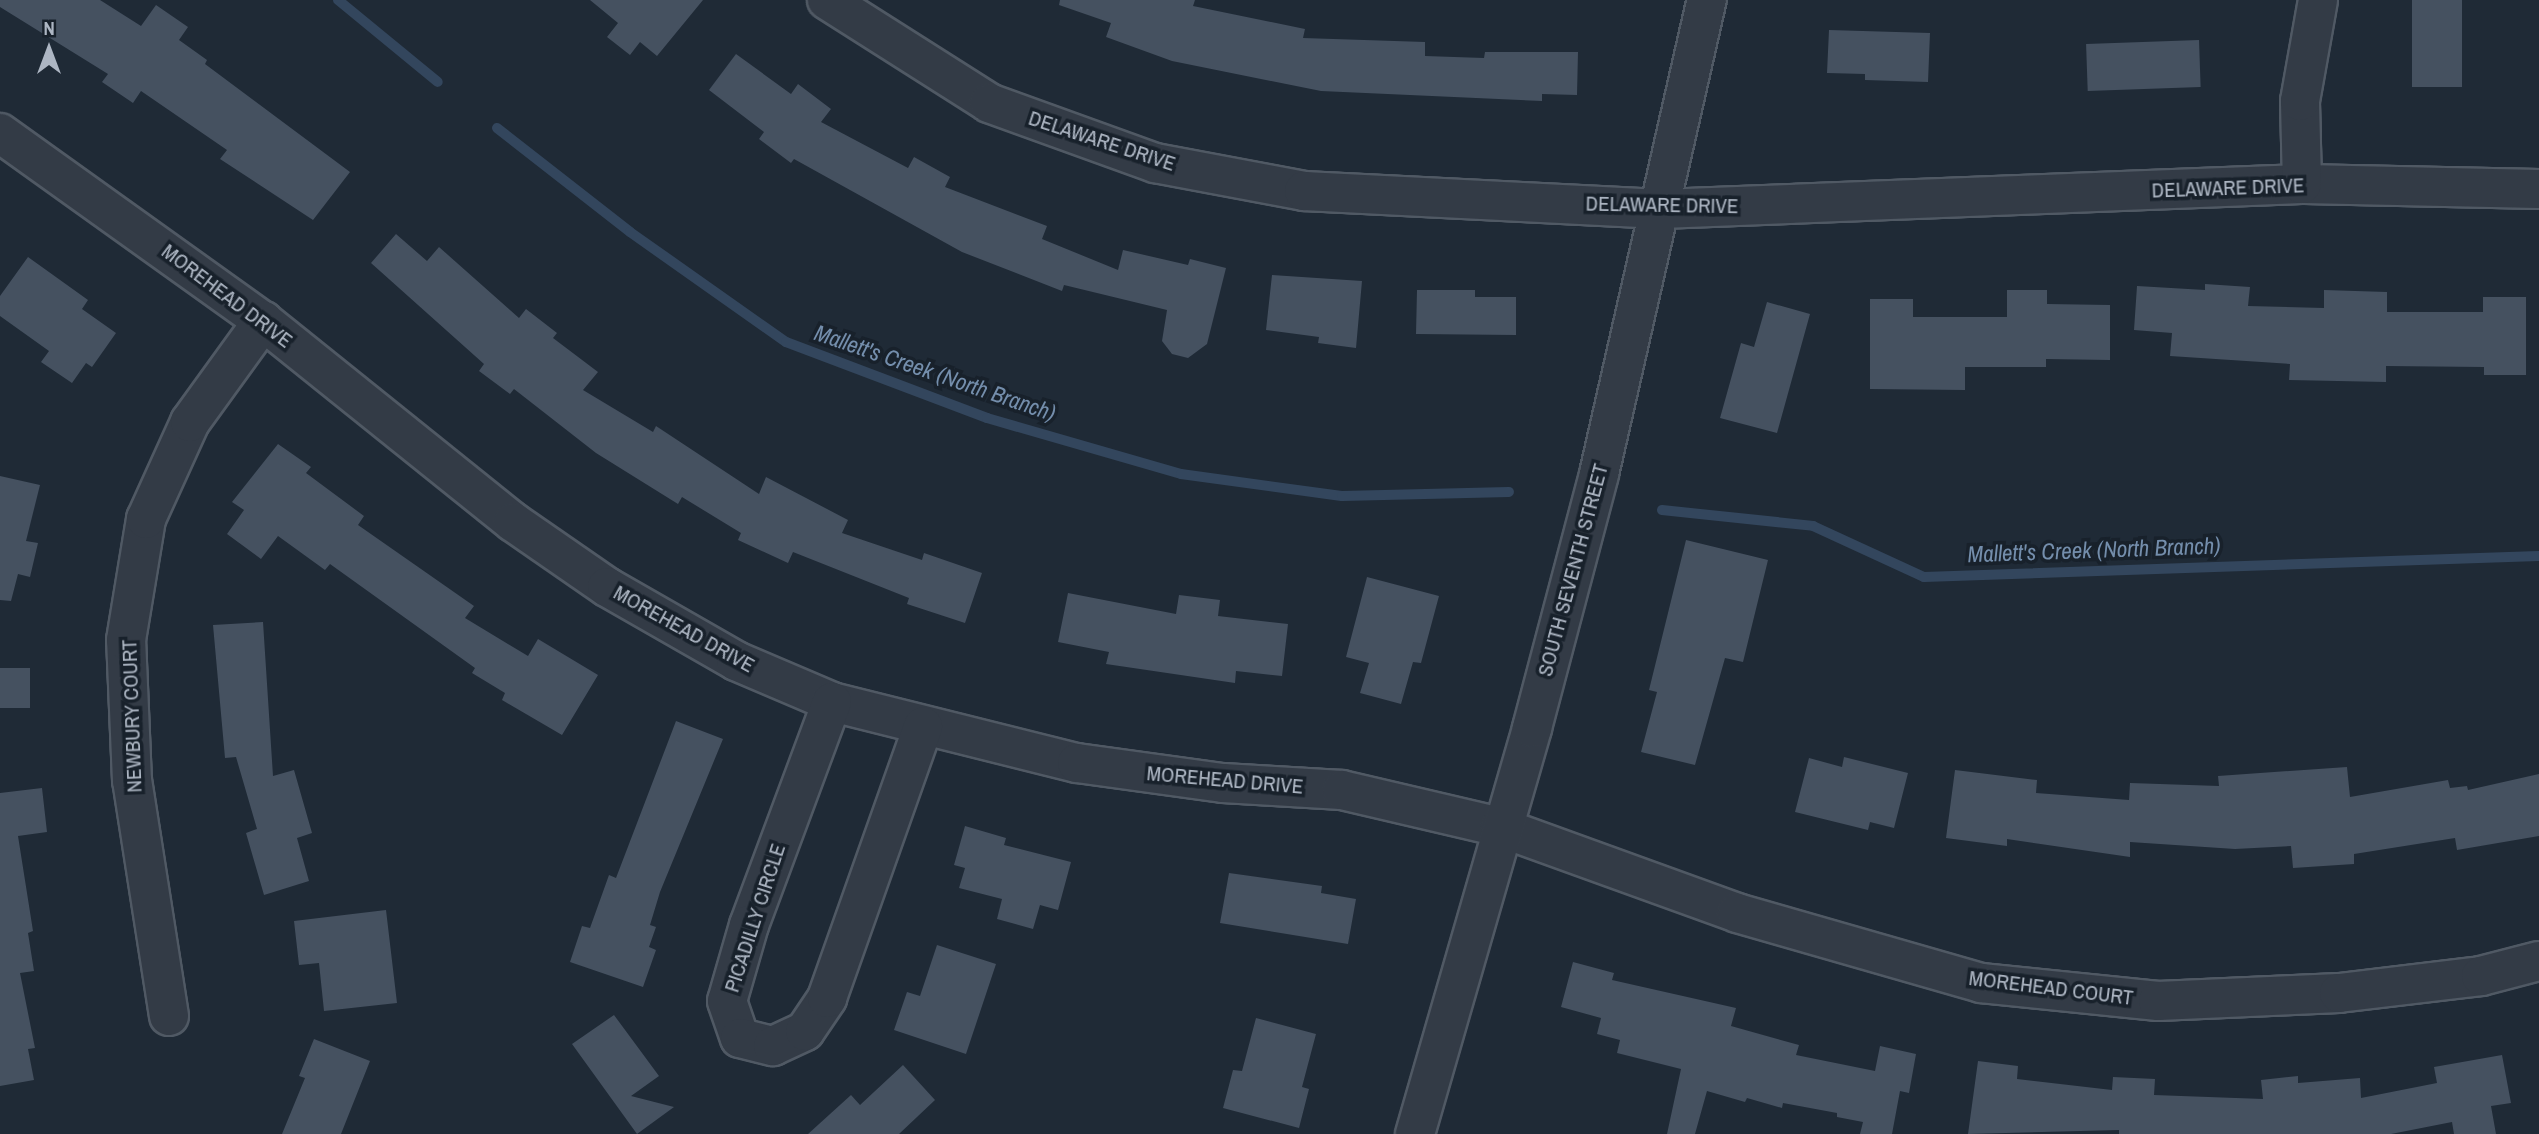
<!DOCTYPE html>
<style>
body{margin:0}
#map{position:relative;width:2539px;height:1134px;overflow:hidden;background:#1f2a36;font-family:"Archivo Narrow",sans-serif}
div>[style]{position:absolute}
.stream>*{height:10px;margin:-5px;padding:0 5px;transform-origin:5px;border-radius:5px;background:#33465d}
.building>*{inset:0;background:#455160;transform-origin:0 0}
.roads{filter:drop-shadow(2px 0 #505964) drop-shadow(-2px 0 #505964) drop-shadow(0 2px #505964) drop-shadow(0 -2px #505964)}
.minor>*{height:38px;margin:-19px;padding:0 19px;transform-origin:19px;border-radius:19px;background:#333b46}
span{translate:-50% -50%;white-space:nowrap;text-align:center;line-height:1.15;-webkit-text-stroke:7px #18212b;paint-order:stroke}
.street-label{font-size:21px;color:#adb6c3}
.water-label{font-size:23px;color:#748eac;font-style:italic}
.north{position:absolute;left:14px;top:14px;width:70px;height:70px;-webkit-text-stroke:5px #18212b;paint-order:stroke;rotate:0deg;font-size:19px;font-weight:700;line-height:28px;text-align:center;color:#adb6c3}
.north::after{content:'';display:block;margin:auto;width:24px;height:32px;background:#adb6c3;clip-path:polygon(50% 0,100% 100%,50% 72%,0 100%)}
</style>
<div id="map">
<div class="stream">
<i style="left:338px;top:0;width:129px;rotate:39.4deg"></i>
<i style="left:497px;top:128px;width:169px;rotate:38deg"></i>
<i style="left:630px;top:232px;width:191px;rotate:35.2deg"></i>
<i style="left:786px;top:342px;width:215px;rotate:20.7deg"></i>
<i style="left:987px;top:418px;width:202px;rotate:16.1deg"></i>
<i style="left:1181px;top:474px;width:162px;rotate:7.8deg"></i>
<i style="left:1342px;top:496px;width:167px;rotate:-1.4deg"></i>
<i style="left:1662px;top:510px;width:152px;rotate:6deg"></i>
<i style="left:1813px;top:526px;width:122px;rotate:24.7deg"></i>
<i style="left:1924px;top:577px;width:615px;rotate:-1.96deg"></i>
</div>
<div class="building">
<i style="clip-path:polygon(0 0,100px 0,141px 26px,156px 5px,188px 27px,179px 40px,207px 60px,205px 64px,350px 172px,313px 220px,220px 159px,227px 150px,141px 91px,133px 103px,102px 82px,108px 74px,0 7px)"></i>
<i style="clip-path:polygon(590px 0,703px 0,657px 56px,640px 42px,630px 55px,607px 37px,618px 23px)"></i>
<i style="clip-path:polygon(1060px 0,1195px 0,1193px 6px,1305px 29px,1303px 38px,1425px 42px,1425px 56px,1484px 58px,1485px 52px,1578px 52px,1577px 95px,1542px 94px,1542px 101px,1321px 91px,1172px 61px,1106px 37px,1111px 23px,1059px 5px)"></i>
<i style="left:2412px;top:0;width:50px;height:87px"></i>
<i style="clip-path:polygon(1829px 30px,1930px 33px,1928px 82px,1865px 80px,1865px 74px,1827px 73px)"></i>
<i style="left:2199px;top:40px;width:47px;height:113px;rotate:88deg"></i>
<i style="clip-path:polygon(736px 54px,791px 94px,798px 84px,831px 109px,821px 122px,908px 168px,914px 157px,950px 177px,945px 187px,1047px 226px,1042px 239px,1118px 270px,1123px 250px,1188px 265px,1190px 259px,1226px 268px,1207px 344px,1188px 358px,1172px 354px,1162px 341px,1167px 310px,1064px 285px,1062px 291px,962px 252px,794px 159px,791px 163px,759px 139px,764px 132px,709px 90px)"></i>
<i style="clip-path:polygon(396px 234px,427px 261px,439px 247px,519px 318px,526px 309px,557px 333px,553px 338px,598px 372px,583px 390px,653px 432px,656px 426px,759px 494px,766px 477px,848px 520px,842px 533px,922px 560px,924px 553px,982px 573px,965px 623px,907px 604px,909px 598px,793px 552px,788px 563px,738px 540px,741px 533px,682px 497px,678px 504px,596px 453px,514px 389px,510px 394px,479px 371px,484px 364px,371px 263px)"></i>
<i style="clip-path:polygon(28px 257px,88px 300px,82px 309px,116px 333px,92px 367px,86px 363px,72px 383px,41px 362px,49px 351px,0 316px,0 296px)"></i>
<i style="clip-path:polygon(1272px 275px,1362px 281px,1356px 348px,1318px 343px,1319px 337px,1266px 330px)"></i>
<i style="clip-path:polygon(2205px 284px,2250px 287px,2248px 306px,2324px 308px,2324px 290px,2387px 292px,2387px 312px,2483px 312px,2483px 297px,2526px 297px,2526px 375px,2484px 375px,2484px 367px,2386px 366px,2386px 382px,2289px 380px,2290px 364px,2170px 356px,2172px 333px,2134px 330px,2137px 286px,2205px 290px)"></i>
<i style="clip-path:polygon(1417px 290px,1475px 290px,1475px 297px,1516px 297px,1516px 335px,1416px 334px)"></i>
<i style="clip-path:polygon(2007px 290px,2047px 290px,2047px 304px,2110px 305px,2110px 360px,2046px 359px,2046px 367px,1965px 367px,1965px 390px,1870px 389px,1870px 299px,1913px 299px,1913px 317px,2007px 317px)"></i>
<i style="clip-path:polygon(1767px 302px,1810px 314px,1777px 433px,1720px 418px,1741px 343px,1754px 347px)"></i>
<i style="clip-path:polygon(278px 444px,311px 467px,306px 473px,364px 516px,358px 525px,474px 606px,465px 618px,528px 656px,538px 639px,598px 675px,562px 735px,502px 700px,505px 693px,472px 673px,475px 668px,330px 564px,325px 570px,278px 536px,261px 559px,227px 534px,244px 510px,232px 502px)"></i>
<i style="clip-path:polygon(0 476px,40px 485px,26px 541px,38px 543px,30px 577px,18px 574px,11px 601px,0 600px)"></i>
<i style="clip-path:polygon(1686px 540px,1768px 560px,1743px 662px,1725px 658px,1695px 765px,1641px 752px,1657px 692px,1649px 690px)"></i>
<i style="clip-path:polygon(1367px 577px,1439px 596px,1421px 663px,1413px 662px,1401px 704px,1360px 693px,1369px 663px,1346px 657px)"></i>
<i style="clip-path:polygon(1068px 593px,1176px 614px,1179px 595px,1220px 600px,1218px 616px,1288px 624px,1282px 676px,1236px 671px,1235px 683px,1106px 664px,1109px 652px,1058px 642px)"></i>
<i style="clip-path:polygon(263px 622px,273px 776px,294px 770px,312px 833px,297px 838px,309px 881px,264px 895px,246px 833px,257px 829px,236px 757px,225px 758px,213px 625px)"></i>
<i style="left:0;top:668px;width:30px;height:40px"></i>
<i style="clip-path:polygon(676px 721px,723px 739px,660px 892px,650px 925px,656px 927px,649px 947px,656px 950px,643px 987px,570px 962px,582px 926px,590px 928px,609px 875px,616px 878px)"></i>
<i style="clip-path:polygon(1844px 757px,1908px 773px,1894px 828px,1870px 822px,1868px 830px,1795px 812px,1809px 758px,1842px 767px)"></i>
<i style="clip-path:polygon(2347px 767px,2350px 797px,2448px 780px,2450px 788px,2467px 786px,2468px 790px,2539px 774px,2539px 836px,2457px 850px,2455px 838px,2354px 854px,2354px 864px,2293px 868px,2291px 846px,2235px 849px,2130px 842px,2130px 857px,2007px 839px,2007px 846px,1946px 838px,1955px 770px,2037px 780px,2036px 793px,2129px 800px,2130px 783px,2219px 786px,2218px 776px)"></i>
<i style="clip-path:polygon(42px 788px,47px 832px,18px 836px,33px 931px,28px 933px,34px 971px,20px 973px,35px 1048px,28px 1049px,34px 1080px,0 1086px,0 793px)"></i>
<i style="clip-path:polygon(965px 826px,1006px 838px,1004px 845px,1071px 862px,1058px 910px,1040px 905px,1033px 929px,997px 919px,1002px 899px,959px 888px,965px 868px,954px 865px)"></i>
<i style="clip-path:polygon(1229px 873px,1322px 886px,1321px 893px,1356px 899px,1348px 944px,1220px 923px)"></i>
<i style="clip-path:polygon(386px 910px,397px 1003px,324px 1011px,319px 963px,299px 965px,294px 921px)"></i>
<i style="clip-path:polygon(937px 945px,996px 964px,966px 1054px,894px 1030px,907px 992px,920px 996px)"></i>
<i style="clip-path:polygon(1573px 962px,1614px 973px,1612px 980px,1736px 1008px,1731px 1026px,1799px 1045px,1796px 1055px,1875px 1071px,1880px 1046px,1916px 1054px,1909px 1093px,1900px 1091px,1892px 1134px,1860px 1134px,1863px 1122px,1837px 1117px,1837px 1113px,1783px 1103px,1782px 1108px,1747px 1098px,1745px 1102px,1707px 1091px,1695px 1134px,1667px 1134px,1681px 1069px,1617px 1053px,1620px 1040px,1597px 1034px,1601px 1018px,1561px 1007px)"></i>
<i style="clip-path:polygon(614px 1015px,659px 1076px,631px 1096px,674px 1107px,637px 1134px,572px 1044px)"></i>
<i style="clip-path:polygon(1256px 1018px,1316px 1034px,1302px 1087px,1309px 1089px,1299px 1128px,1223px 1108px,1233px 1070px,1242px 1071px)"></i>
<i style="clip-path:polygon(314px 1039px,370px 1061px,341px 1134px,282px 1134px,305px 1078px,299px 1076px)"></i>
<i style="clip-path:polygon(2502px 1055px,2511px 1103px,2491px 1106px,2496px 1134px,2454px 1134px,2452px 1122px,2391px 1134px,2119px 1134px,2119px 1130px,1968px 1134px,1978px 1061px,2018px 1066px,2017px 1079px,2112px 1090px,2113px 1077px,2155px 1079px,2154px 1095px,2263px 1099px,2261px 1080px,2298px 1076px,2298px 1083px,2360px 1078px,2361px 1098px,2437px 1083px,2434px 1067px)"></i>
<i style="clip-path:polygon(903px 1065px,935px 1100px,899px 1134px,808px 1134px,851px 1095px,860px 1105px)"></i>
</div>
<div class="roads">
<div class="minor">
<i style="left:827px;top:0;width:192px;rotate:32.4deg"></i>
<i style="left:989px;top:103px;width:177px;rotate:19.9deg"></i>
<i style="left:1155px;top:163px;width:152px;rotate:10.6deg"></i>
<i style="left:1304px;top:191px;width:357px;rotate:2.9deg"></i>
<i style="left:1661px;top:209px;width:641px;rotate:-2.23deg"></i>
<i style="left:2302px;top:184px;width:237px;rotate:1.2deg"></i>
<i style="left:0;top:133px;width:323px;rotate:35.6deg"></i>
<i style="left:263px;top:321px;width:321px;rotate:38.8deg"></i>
<i style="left:513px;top:522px;width:114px;rotate:34.7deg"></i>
<i style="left:607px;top:587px;width:149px;rotate:29.8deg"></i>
<i style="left:736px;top:661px;width:104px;rotate:23.1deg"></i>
<i style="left:832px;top:702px;width:252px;rotate:14deg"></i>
<i style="left:1077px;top:763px;width:147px;rotate:7.8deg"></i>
<i style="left:1223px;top:783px;width:119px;rotate:3.4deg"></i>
<i style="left:1342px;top:790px;width:162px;rotate:13.2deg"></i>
<i style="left:1500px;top:827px;width:252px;rotate:19.9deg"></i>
<i style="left:1737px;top:913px;width:254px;rotate:16deg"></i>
<i style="left:1981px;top:983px;width:178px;rotate:5.8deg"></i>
<i style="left:2158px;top:1001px;width:181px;rotate:-2.5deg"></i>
<i style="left:2339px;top:993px;width:143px;rotate:-6.8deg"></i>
<i style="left:2481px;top:976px;width:60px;rotate:-14.5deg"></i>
<i style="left:2302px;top:184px;width:83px;rotate:-91.4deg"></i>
<i style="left:2300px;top:101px;width:103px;rotate:-79.9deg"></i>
<i style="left:832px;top:702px;width:238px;rotate:110.4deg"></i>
<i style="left:749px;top:925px;width:79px;rotate:106.1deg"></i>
<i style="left:727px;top:1001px;width:39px;rotate:71deg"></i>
<i style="left:740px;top:1038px;width:34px;rotate:14deg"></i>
<i style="left:773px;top:1046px;width:35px;rotate:-25deg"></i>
<i style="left:805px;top:1031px;width:40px;rotate:-56deg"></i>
<i style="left:827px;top:998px;width:288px;rotate:-70.5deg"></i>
<i style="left:169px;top:1016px;width:238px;rotate:-98.9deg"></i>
<i style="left:132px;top:781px;width:141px;rotate:-92.4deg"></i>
<i style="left:126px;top:640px;width:123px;rotate:-80.6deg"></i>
<i style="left:146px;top:519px;width:107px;rotate:-65.6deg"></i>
<i style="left:190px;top:422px;width:125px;rotate:-54.1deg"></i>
<i style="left:1415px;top:1134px;width:423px;rotate:-73.9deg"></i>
<i style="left:1532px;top:728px;width:263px;rotate:-75.2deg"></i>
<i style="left:1599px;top:474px;width:486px;rotate:-77.2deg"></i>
</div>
</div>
<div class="street-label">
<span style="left:1102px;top:141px;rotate:18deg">DELAWARE DRIVE</span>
<span style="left:2228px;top:188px;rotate:-2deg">DELAWARE DRIVE</span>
<span style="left:1662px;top:205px;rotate:1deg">DELAWARE DRIVE</span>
<span style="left:227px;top:296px;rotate:37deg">MOREHEAD DRIVE</span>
<span style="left:1573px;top:570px;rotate:-75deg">SOUTH SEVENTH STREET</span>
<span style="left:684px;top:629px;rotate:29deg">MOREHEAD DRIVE</span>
<span style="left:132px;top:716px;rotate:-92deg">NEWBURY COURT</span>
<span style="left:1225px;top:780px;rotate:5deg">MOREHEAD DRIVE</span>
<span style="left:755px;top:918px;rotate:-72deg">PICADILLY CIRCLE</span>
<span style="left:2051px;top:988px;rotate:7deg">MOREHEAD COURT</span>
</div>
<div class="water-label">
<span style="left:935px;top:373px;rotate:19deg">Mallett's Creek (North Branch)</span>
<span style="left:2094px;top:550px;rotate:-2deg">Mallett's Creek (North Branch)</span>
</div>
<div class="north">N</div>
</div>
